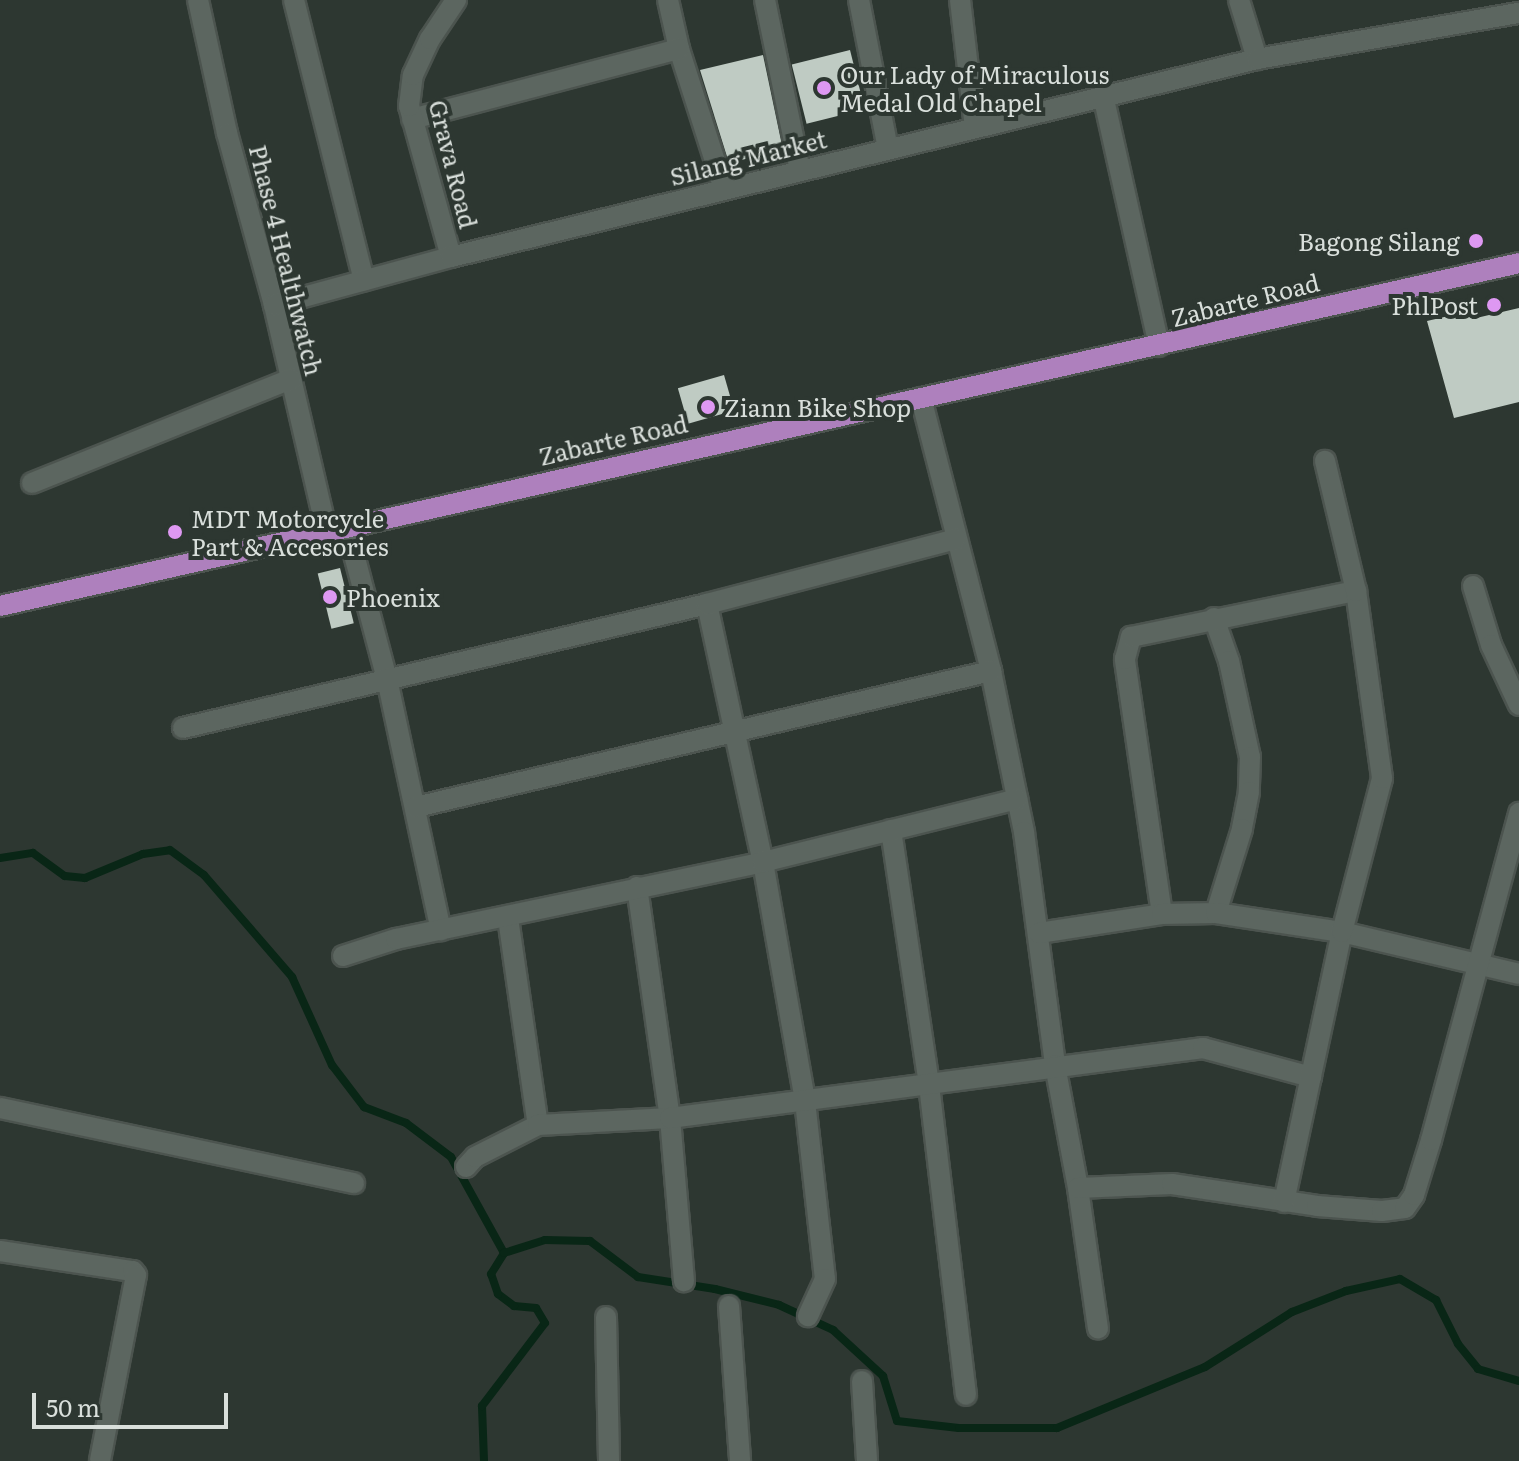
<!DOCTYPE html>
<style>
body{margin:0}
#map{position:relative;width:1519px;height:1461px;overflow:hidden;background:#2d3731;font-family:Literata,serif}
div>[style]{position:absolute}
.stream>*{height:8px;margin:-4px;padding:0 4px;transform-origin:4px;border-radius:4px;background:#092616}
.building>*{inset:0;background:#bfcbc3;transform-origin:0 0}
.roads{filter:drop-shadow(2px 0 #4c544f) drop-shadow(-2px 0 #4c544f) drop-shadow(0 2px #4c544f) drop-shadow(0 -2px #4c544f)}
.minor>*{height:20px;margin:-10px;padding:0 10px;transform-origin:10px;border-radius:10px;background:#5c6660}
.major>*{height:20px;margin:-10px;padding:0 10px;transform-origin:10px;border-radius:10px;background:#ae80bd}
.dots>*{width:22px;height:22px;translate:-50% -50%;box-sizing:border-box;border:4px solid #2d3731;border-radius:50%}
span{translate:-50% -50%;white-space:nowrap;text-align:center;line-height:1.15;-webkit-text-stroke:8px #2d3731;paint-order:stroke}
.poi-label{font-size:24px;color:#d9dfdb}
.left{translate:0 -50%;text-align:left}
.right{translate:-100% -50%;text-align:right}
.street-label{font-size:24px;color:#d9dfdb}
.scale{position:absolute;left:32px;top:1393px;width:196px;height:36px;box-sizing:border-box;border:4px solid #d9dfdb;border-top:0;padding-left:10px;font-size:24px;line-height:28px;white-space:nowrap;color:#d9dfdb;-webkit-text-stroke:6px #2d3731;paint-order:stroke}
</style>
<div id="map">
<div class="stream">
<i style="left:0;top:858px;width:33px;rotate:-9deg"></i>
<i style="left:33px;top:853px;width:39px;rotate:36deg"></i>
<i style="left:65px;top:876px;width:20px;rotate:6deg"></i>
<i style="left:85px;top:878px;width:63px;rotate:-22.5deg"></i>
<i style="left:143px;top:854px;width:27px;rotate:-8deg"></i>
<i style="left:170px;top:850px;width:42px;rotate:36.3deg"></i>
<i style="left:204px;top:875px;width:135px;rotate:49.2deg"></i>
<i style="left:292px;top:977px;width:97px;rotate:65.6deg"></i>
<i style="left:332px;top:1065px;width:53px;rotate:52.7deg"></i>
<i style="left:364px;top:1107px;width:45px;rotate:20.9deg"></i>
<i style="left:406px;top:1123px;width:56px;rotate:37.1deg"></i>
<i style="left:451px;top:1157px;width:110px;rotate:61.1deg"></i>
<i style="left:484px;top:1461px;width:55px;rotate:-92.1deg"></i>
<i style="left:482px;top:1406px;width:104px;rotate:-52.8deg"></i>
<i style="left:545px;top:1323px;width:17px;rotate:-121deg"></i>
<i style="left:536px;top:1308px;width:22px;rotate:-175deg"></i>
<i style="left:514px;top:1306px;width:20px;rotate:-143deg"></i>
<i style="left:498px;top:1294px;width:21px;rotate:-109deg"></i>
<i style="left:491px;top:1274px;width:25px;rotate:-58deg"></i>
<i style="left:504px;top:1253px;width:43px;rotate:-17.6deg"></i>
<i style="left:545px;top:1240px;width:45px;rotate:1.3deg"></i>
<i style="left:590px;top:1241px;width:60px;rotate:36.9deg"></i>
<i style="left:638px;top:1277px;width:78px;rotate:8.9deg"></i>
<i style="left:715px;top:1289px;width:66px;rotate:14deg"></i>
<i style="left:779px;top:1305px;width:60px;rotate:24.8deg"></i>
<i style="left:833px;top:1330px;width:68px;rotate:42.6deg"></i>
<i style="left:883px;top:1376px;width:47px;rotate:72.7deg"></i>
<i style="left:897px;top:1421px;width:62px;rotate:6.4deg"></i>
<i style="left:959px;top:1428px;width:98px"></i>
<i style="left:1057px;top:1428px;width:160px;rotate:-22.4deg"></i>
<i style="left:1205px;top:1367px;width:103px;rotate:-32.3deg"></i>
<i style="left:1292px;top:1312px;width:58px;rotate:-21.3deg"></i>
<i style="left:1346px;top:1291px;width:55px;rotate:-12.5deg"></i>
<i style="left:1400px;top:1279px;width:42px;rotate:30.3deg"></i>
<i style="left:1436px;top:1300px;width:49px;rotate:63.4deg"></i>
<i style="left:1458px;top:1344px;width:32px;rotate:51deg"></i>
<i style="left:1478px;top:1369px;width:43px;rotate:16.3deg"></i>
</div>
<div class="building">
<i style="left:850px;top:50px;width:61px;height:60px;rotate:76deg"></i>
<i style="clip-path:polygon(763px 55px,783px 150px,729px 163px,700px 70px)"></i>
<i style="clip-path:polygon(1519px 308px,1519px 402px,1454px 418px,1427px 321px,1470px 311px,1472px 319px)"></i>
<i style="left:724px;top:375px;width:37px;height:48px;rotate:74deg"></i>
<i style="left:340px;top:568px;width:57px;height:23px;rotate:76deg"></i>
</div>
<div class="roads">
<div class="minor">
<i style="left:198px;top:0;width:136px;rotate:77.7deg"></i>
<i style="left:227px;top:133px;width:178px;rotate:74.7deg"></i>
<i style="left:274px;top:305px;width:233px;rotate:76.9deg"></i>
<i style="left:294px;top:0;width:289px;rotate:76deg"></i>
<i style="left:668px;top:0;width:50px;rotate:77.3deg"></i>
<i style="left:679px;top:49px;width:147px;rotate:72.2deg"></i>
<i style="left:765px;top:0;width:174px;rotate:78.4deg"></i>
<i style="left:859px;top:0;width:152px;rotate:79deg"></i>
<i style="left:960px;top:0;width:128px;rotate:83.3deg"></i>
<i style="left:1239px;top:0;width:62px;rotate:73deg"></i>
<i style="left:1103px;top:95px;width:257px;rotate:77.4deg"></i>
<i style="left:412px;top:119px;width:276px;rotate:-14.7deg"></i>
<i style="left:451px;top:257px;width:157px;rotate:-105.5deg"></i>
<i style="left:409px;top:106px;width:31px;rotate:-83deg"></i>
<i style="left:413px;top:75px;width:40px;rotate:-65deg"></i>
<i style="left:430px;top:39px;width:47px;rotate:-56.3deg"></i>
<i style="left:274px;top:305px;width:183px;rotate:-15.2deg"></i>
<i style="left:451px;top:257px;width:830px;rotate:-13.8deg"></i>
<i style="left:1257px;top:59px;width:266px;rotate:-10deg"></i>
<i style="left:921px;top:398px;width:282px;rotate:75.6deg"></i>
<i style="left:991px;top:671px;width:164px;rotate:78.4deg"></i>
<i style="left:1024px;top:832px;width:235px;rotate:82.4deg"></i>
<i style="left:1055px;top:1065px;width:125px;rotate:79.4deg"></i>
<i style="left:1078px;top:1188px;width:142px;rotate:81.9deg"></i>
<i style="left:32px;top:483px;width:279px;rotate:-21.9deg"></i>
<i style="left:347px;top:528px;width:156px;rotate:75.2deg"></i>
<i style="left:387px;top:679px;width:257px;rotate:77.9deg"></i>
<i style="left:1473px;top:586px;width:62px;rotate:73deg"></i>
<i style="left:1491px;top:645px;width:66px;rotate:65deg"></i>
<i style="left:707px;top:604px;width:264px;rotate:77.8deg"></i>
<i style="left:763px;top:862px;width:243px;rotate:80deg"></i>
<i style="left:805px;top:1101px;width:179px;rotate:83.6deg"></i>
<i style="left:825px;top:1279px;width:41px;rotate:114.7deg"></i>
<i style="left:1214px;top:618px;width:46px;rotate:70.8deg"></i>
<i style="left:1229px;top:661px;width:98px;rotate:77.7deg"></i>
<i style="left:1250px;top:757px;width:35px;rotate:92deg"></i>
<i style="left:1249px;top:792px;width:38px;rotate:101deg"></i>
<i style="left:1242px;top:829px;width:88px;rotate:107.2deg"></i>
<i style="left:183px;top:728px;width:538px;rotate:-13.31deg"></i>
<i style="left:707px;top:604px;width:257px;rotate:-14.6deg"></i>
<i style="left:416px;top:807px;width:591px;rotate:-13.31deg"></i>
<i style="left:891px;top:830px;width:258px;rotate:81.5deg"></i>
<i style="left:929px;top:1085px;width:312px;rotate:83.2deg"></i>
<i style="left:637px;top:887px;width:233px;rotate:81.9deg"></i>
<i style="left:670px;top:1118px;width:164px;rotate:85.1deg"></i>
<i style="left:1162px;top:914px;width:258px;rotate:-98.3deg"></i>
<i style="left:1125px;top:659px;width:23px;rotate:-75deg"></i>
<i style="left:1131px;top:637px;width:230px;rotate:-11.6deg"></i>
<i style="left:508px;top:918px;width:209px;rotate:81.8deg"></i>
<i style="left:1039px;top:933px;width:124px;rotate:-8.8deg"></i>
<i style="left:1162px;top:914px;width:54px;rotate:-1.1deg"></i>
<i style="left:1216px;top:913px;width:127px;rotate:8.6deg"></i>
<i style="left:1342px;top:932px;width:182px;rotate:13.3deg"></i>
<i style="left:343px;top:956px;width:56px;rotate:-17.8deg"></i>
<i style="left:396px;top:939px;width:375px;rotate:-11.8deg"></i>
<i style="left:763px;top:862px;width:262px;rotate:-13.9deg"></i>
<i style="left:0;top:1108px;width:362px;rotate:12deg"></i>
<i style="left:466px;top:1167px;width:13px;rotate:-48deg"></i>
<i style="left:475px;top:1157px;width:71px;rotate:-26.9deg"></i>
<i style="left:538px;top:1125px;width:132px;rotate:-3deg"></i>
<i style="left:670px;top:1118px;width:538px;rotate:-7.48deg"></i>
<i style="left:1203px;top:1048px;width:112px;rotate:15deg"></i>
<i style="left:1078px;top:1188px;width:94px;rotate:-2.4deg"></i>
<i style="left:1172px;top:1184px;width:147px;rotate:8.6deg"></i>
<i style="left:1317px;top:1206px;width:65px;rotate:4.4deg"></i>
<i style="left:1382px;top:1211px;width:23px;rotate:-7deg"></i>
<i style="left:1405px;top:1208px;width:16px;rotate:-55deg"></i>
<i style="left:1414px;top:1195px;width:58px;rotate:-72.8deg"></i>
<i style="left:1431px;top:1140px;width:339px;rotate:-74.9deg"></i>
<i style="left:1284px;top:1202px;width:276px;rotate:-77.9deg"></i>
<i style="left:1342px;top:932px;width:159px;rotate:-75.4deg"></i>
<i style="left:1382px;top:778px;width:189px;rotate:-97.9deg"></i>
<i style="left:1356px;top:591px;width:134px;rotate:-103.4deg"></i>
<i style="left:0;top:1251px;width:134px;rotate:8.6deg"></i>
<i style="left:133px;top:1271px;width:5px;rotate:53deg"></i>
<i style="left:136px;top:1275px;width:189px;rotate:101deg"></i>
<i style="left:729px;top:1306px;width:155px;rotate:85.9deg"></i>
<i style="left:606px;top:1317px;width:144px;rotate:88.8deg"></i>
<i style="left:862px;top:1381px;width:80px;rotate:86.4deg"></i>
</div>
<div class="major">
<i style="left:0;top:606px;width:1557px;rotate:-12.72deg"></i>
</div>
</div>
<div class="dots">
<i style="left:824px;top:88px;background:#de98f2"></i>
<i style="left:1476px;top:241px;background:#de98f2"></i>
<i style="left:1494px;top:305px;background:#de98f2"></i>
<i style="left:708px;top:407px;background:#de98f2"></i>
<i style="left:175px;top:532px;background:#de98f2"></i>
<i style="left:330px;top:597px;background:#de98f2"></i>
</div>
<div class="poi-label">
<span class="left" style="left:840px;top:88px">Our Lady of Miraculous<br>Medal Old Chapel</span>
<span class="right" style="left:1460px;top:241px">Bagong Silang</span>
<span class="right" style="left:1478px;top:305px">PhlPost</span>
<span class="left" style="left:724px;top:407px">Ziann Bike Shop</span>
<span class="left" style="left:191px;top:532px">MDT Motorcycle<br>Part &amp; Accesories</span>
<span class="left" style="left:346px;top:597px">Phoenix</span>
</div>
<div class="street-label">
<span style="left:748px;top:157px;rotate:-14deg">Silang Market</span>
<span style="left:454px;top:164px;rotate:76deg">Grava Road</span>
<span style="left:287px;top:260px;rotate:76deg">Phase 4 Healthwatch</span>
<span style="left:1245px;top:299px;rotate:-14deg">Zabarte Road</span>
<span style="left:613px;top:439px;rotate:-13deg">Zabarte Road</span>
</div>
<div class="scale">50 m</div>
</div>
